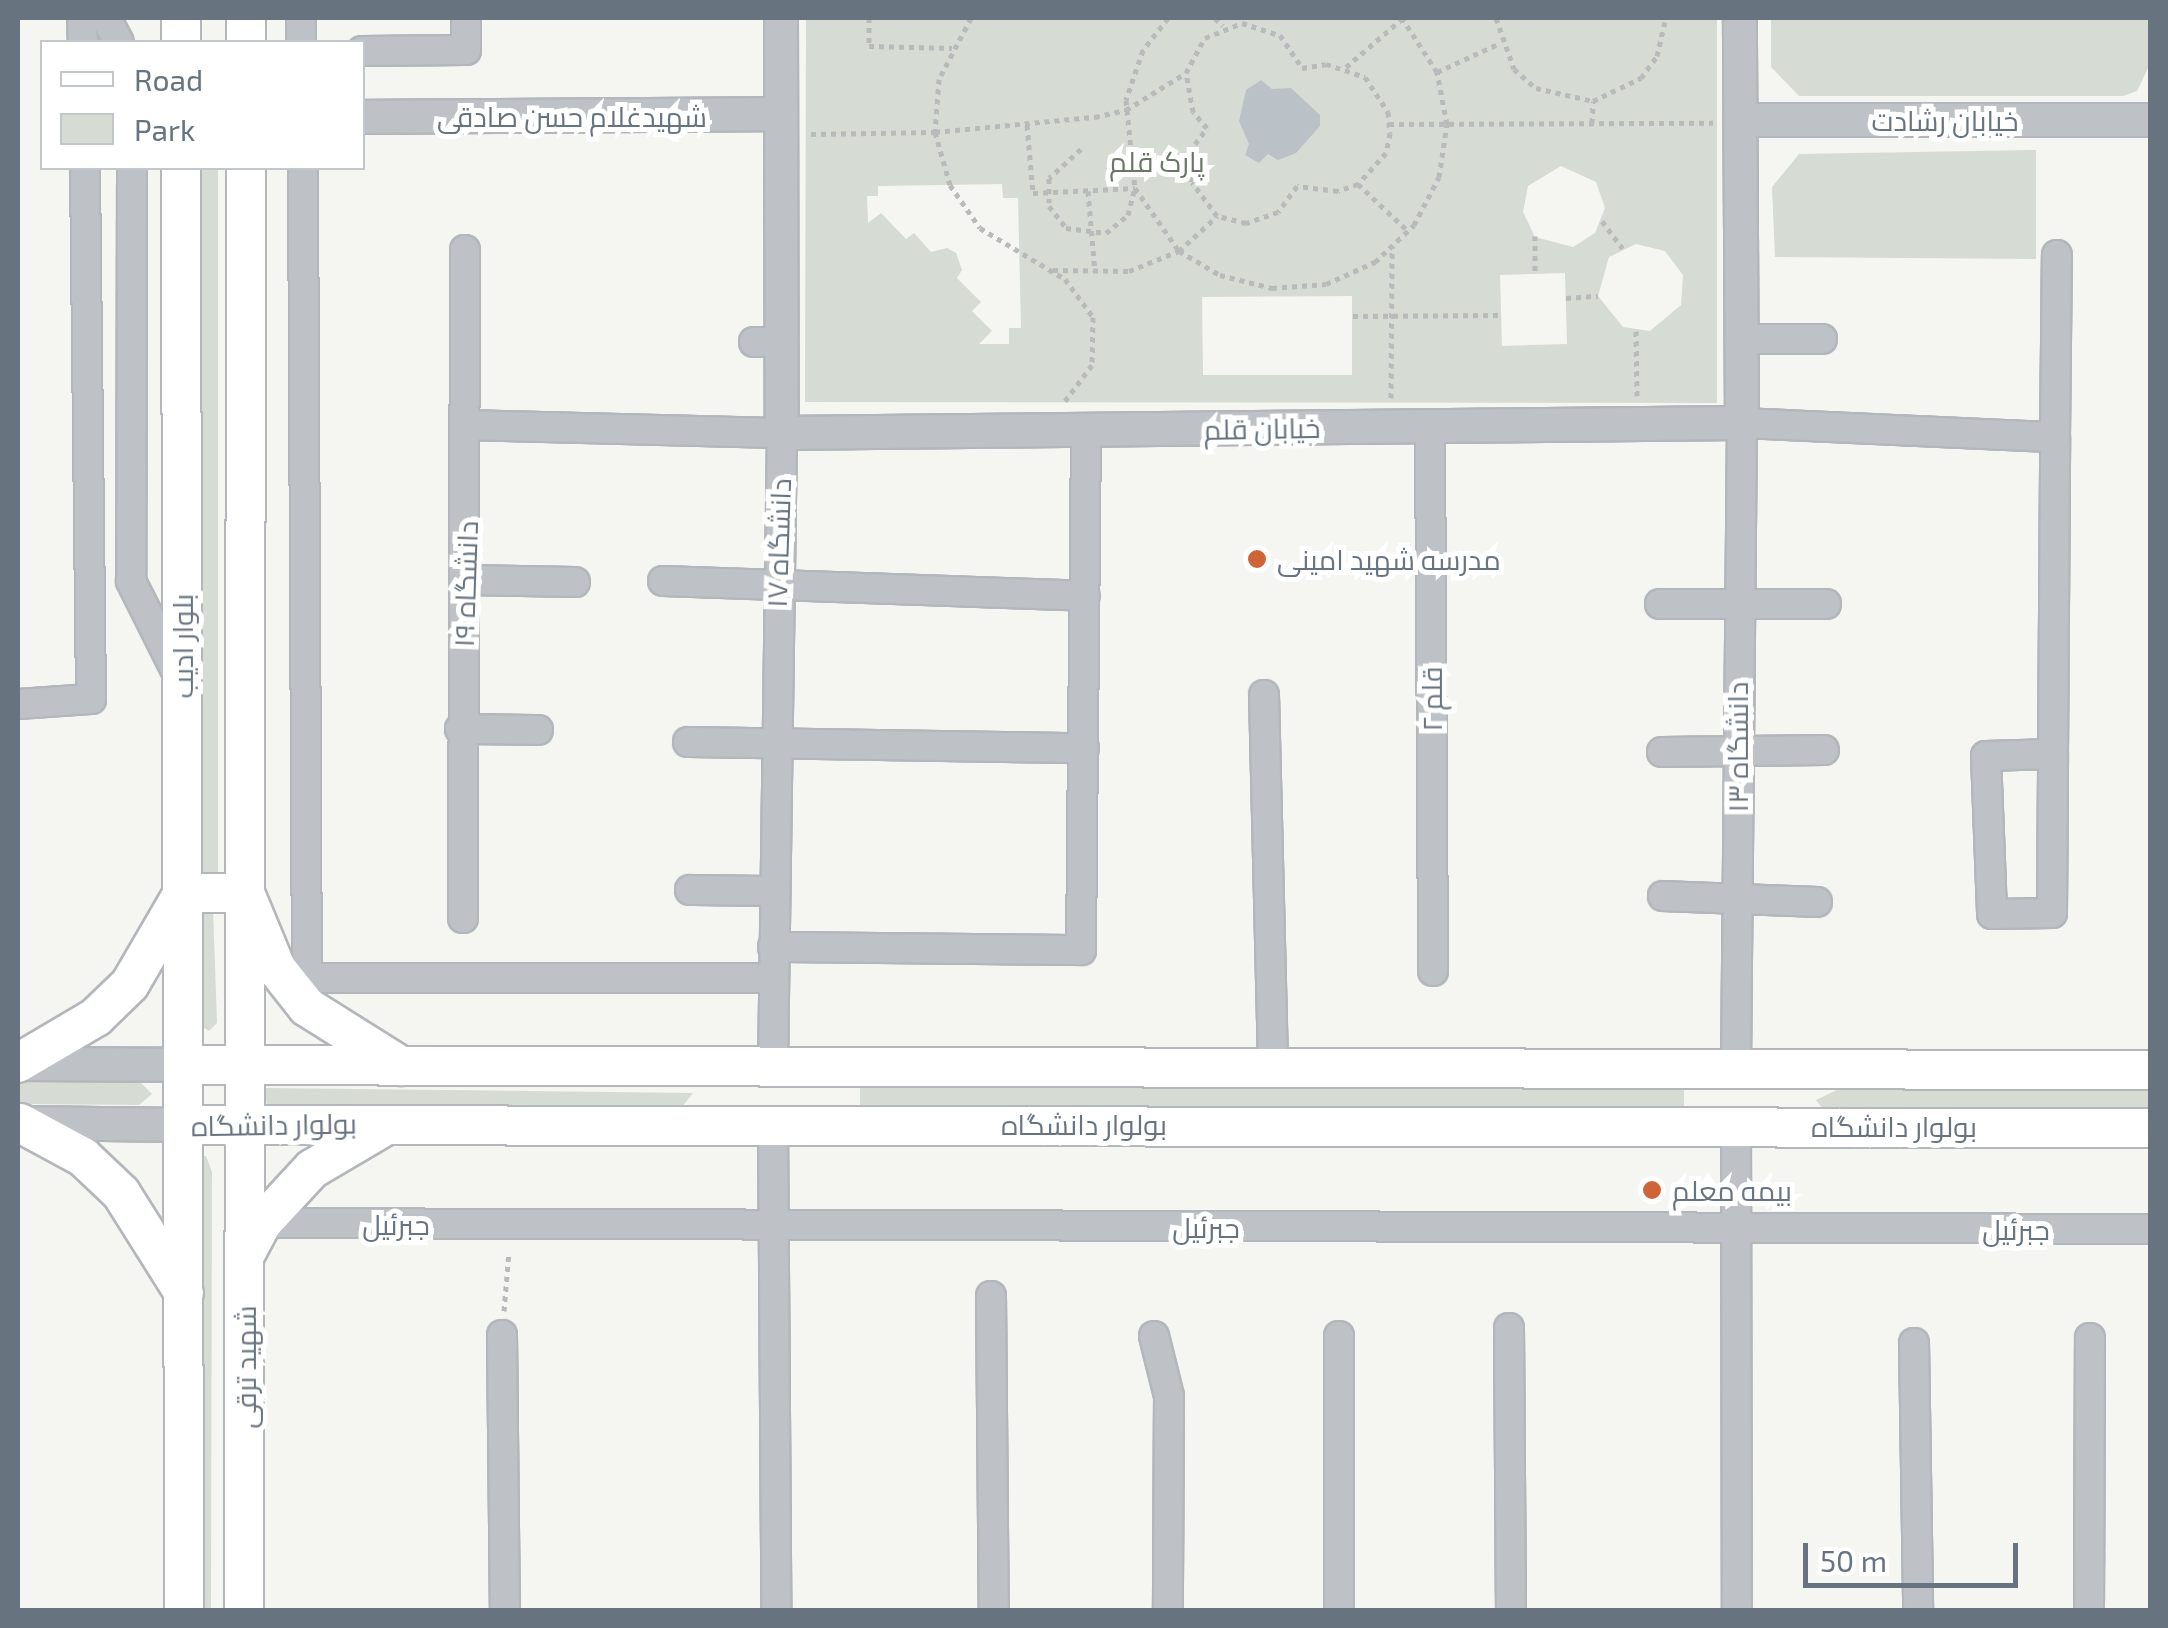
<!DOCTYPE html>
<meta charset="utf-8">
<style>
body{margin:0}
#map{position:relative;width:2168px;height:1628px;overflow:hidden;background:#f5f5f2;font-family:"Exo 2",Cairo,sans-serif}
div>[style]{position:absolute}
.green>*{inset:0;background:#d6dbd3;transform-origin:0 0}
.water>*{inset:0;background:#bac2c7}
.path>*{height:5px;margin-top:-2.5px;transform-origin:0;background:repeating-linear-gradient(90deg,#b8babc 0 5px,transparent 0 10px)}
.roads{filter:drop-shadow(2px 0 #b3b7bb) drop-shadow(-2px 0 #b3b7bb) drop-shadow(0 2px #b3b7bb) drop-shadow(0 -2px #b3b7bb)}
.minor>*{height:28px;margin:-14px;padding:0 14px;transform-origin:14px;border-radius:14px;background:#bec1c5}
.tertiary>*{height:32px;margin:-16px;padding:0 16px;transform-origin:16px;border-radius:16px;background:#bec1c5}
.secondary>*{height:38px;margin:-19px;padding:0 19px;transform-origin:19px;border-radius:19px;background:#fff}
.dots>*{width:28px;height:28px;translate:-50% -50%;box-sizing:border-box;border:5px solid #fff;border-radius:50%}
span{translate:-50% -50%;white-space:nowrap;text-align:center;line-height:1.15;-webkit-text-stroke:10px #fff;paint-order:stroke}
.street-label{font-size:28px;color:#67737f}
.park-label{font-size:28px;color:#687765}
.poi-label{font-size:28px;color:#67737f}
.left{translate:0 -50%;text-align:left}
.frame{position:absolute;inset:0;border:20px solid #67737f;pointer-events:none}
.legend{position:absolute;left:40px;top:40px;width:325px;height:130px;box-sizing:border-box;background:#fff;border:2px solid #c2c7cc;margin:0;padding:12px 18px;list-style:none;font-size:30px;color:#67737f}
.legend li{display:flex;align-items:center;gap:20px;height:50px}
.legend b{width:50px;border:2px solid #c2c7cc}
.scale{position:absolute;left:1803px;top:1543px;width:215px;height:45px;box-sizing:border-box;border:5px solid #67737f;border-top:0;padding-left:12px;font-size:30px;line-height:35px;white-space:nowrap;color:#67737f;-webkit-text-stroke:8px #fff;paint-order:stroke}
</style>
<div id="map">
<div class="green">
<i style="clip-path:polygon(evenodd,806px 18px,1717px 18px,1717px 403px,805px 402px,806px 18px,1561px 166px,1596px 182px,1605px 208px,1595px 233px,1573px 247px,1535px 237px,1523px 212px,1528px 186px,1561px 166px,806px 18px,1002px 184px,1003px 198px,1018px 198px,1021px 328px,1009px 328px,1009px 344px,979px 344px,992px 331px,972px 311px,981px 302px,957px 278px,962px 270px,956px 253px,947px 248px,931px 252px,914px 233px,906px 239px,881px 213px,868px 223px,867px 196px,878px 196px,878px 186px,1002px 184px,806px 18px,1636px 244px,1665px 251px,1683px 275px,1681px 305px,1650px 331px,1623px 327px,1598px 296px,1609px 257px,1636px 244px,806px 18px,1565px 273px,1567px 344px,1502px 346px,1500px 275px,1565px 273px,806px 18px,1352px 296px,1352px 375px,1203px 375px,1202px 297px,1352px 296px)"></i>
<i style="clip-path:polygon(1771px 18px,2150px 18px,2150px 64px,2137px 91px,2123px 96px,1799px 96px,1771px 67px)"></i>
<i style="clip-path:polygon(2036px 150px,2036px 259px,1775px 257px,1772px 187px,1799px 154px)"></i>
<i style="left:197px;top:168px;width:21px;height:713px"></i>
<i style="clip-path:polygon(195px 908px,213px 909px,217px 1023px,209px 1031px,198px 1024px)"></i>
<i style="clip-path:polygon(18px 1082px,140px 1082px,152px 1094px,139px 1105px,18px 1104px)"></i>
<i style="clip-path:polygon(2150px 1087px,2150px 1114px,1826px 1113px,1816px 1100px,1839px 1089px)"></i>
<i style="clip-path:polygon(264px 1088px,693px 1093px,682px 1107px,267px 1105px)"></i>
<i style="left:860px;top:1088px;width:824px;height:19px"></i>
<i style="clip-path:polygon(206px 1156px,212px 1172px,211px 1610px,197px 1610px,199px 1157px)"></i>
</div>
<div class="water">
<i style="clip-path:polygon(1261px 80px,1272px 89px,1291px 88px,1320px 115px,1320px 126px,1296px 153px,1278px 160px,1268px 154px,1259px 163px,1245px 155px,1249px 144px,1239px 121px,1246px 90px)"></i>
</div>
<div class="path">
<i style="left:869px;top:18px;width:28px;rotate:90deg"></i>
<i style="left:869px;top:46px;width:83px;rotate:1.4deg"></i>
<i style="left:971px;top:18px;width:69px;rotate:117.7deg"></i>
<i style="left:939px;top:79px;width:53px;rotate:94.3deg"></i>
<i style="left:935px;top:132px;width:55px;rotate:74.2deg"></i>
<i style="left:950px;top:185px;width:52px;rotate:55.1deg"></i>
<i style="left:980px;top:228px;width:99px;rotate:31deg"></i>
<i style="left:1065px;top:279px;width:47px;rotate:53.6deg"></i>
<i style="left:1093px;top:317px;width:48px;rotate:91.2deg"></i>
<i style="left:1092px;top:365px;width:45px;rotate:126.9deg"></i>
<i style="left:1168px;top:18px;width:41px;rotate:128deg"></i>
<i style="left:1143px;top:50px;width:53px;rotate:108.8deg"></i>
<i style="left:1126px;top:100px;width:88px;rotate:84.2deg"></i>
<i style="left:1135px;top:188px;width:77px;rotate:55.1deg"></i>
<i style="left:1179px;top:251px;width:48px;rotate:30.3deg"></i>
<i style="left:1220px;top:275px;width:54px;rotate:14deg"></i>
<i style="left:1272px;top:288px;width:54px;rotate:-4.2deg"></i>
<i style="left:1326px;top:284px;width:54px;rotate:-24.2deg"></i>
<i style="left:1375px;top:262px;width:54px;rotate:-43.5deg"></i>
<i style="left:1414px;top:225px;width:54px;rotate:-62.5deg"></i>
<i style="left:1439px;top:177px;width:54px;rotate:-81.4deg"></i>
<i style="left:1447px;top:124px;width:53px;rotate:-100.9deg"></i>
<i style="left:1437px;top:72px;width:64px;rotate:-122.9deg"></i>
<i style="left:1215px;top:18px;width:11px;rotate:45deg"></i>
<i style="left:1496px;top:18px;width:54px;rotate:70.6deg"></i>
<i style="left:1514px;top:69px;width:29px;rotate:41deg"></i>
<i style="left:1536px;top:88px;width:58px;rotate:12.8deg"></i>
<i style="left:1593px;top:101px;width:53px;rotate:-25.6deg"></i>
<i style="left:1641px;top:78px;width:27px;rotate:-54deg"></i>
<i style="left:1657px;top:56px;width:39px;rotate:-77deg"></i>
<i style="left:1242px;top:23px;width:40px;rotate:18deg"></i>
<i style="left:1280px;top:35px;width:40px;rotate:56deg"></i>
<i style="left:1302px;top:68px;width:24px;rotate:-9deg"></i>
<i style="left:1326px;top:64px;width:41px;rotate:18.4deg"></i>
<i style="left:1365px;top:77px;width:42px;rotate:56.7deg"></i>
<i style="left:1388px;top:112px;width:21px;rotate:85deg"></i>
<i style="left:1390px;top:133px;width:20px;rotate:101deg"></i>
<i style="left:1386px;top:153px;width:42px;rotate:132.1deg"></i>
<i style="left:1358px;top:184px;width:21px;rotate:161deg"></i>
<i style="left:1338px;top:191px;width:41px;rotate:-173deg"></i>
<i style="left:1297px;top:186px;width:32px;rotate:126deg"></i>
<i style="left:1278px;top:212px;width:34px;rotate:161deg"></i>
<i style="left:1246px;top:223px;width:30px;rotate:-166deg"></i>
<i style="left:1217px;top:216px;width:42px;rotate:-126.3deg"></i>
<i style="left:1192px;top:182px;width:38px;rotate:-85deg"></i>
<i style="left:1195px;top:144px;width:20px;rotate:-53deg"></i>
<i style="left:1207px;top:128px;width:21px;rotate:-131deg"></i>
<i style="left:1193px;top:112px;width:40px;rotate:-100deg"></i>
<i style="left:1186px;top:73px;width:40px;rotate:-62deg"></i>
<i style="left:1205px;top:38px;width:40px;rotate:-22deg"></i>
<i style="left:1346px;top:67px;width:75px;rotate:-40.7deg"></i>
<i style="left:1437px;top:72px;width:69px;rotate:-24.7deg"></i>
<i style="left:1592px;top:123px;width:22px;rotate:-87deg"></i>
<i style="left:1389px;top:124px;width:324px;rotate:-0.2deg"></i>
<i style="left:1027px;top:125px;width:68px;rotate:85deg"></i>
<i style="left:1033px;top:193px;width:102px;rotate:-2.8deg"></i>
<i style="left:811px;top:134px;width:124px;rotate:-0.9deg"></i>
<i style="left:935px;top:132px;width:161px;rotate:-5.4deg"></i>
<i style="left:1095px;top:117px;width:32px;rotate:-13deg"></i>
<i style="left:1126px;top:110px;width:70px;rotate:-31.7deg"></i>
<i style="left:1081px;top:149px;width:43px;rotate:137.8deg"></i>
<i style="left:1049px;top:178px;width:28px;rotate:90deg"></i>
<i style="left:1049px;top:206px;width:28px;rotate:52deg"></i>
<i style="left:1066px;top:228px;width:40px;rotate:7.1deg"></i>
<i style="left:1106px;top:233px;width:28px;rotate:-39deg"></i>
<i style="left:1128px;top:215px;width:25px;rotate:-76deg"></i>
<i style="left:1358px;top:184px;width:69px;rotate:43.2deg"></i>
<i style="left:1088px;top:191px;width:81px;rotate:85.1deg"></i>
<i style="left:1602px;top:221px;width:34px;rotate:53deg"></i>
<i style="left:1535px;top:236px;width:38px;rotate:90deg"></i>
<i style="left:1053px;top:270px;width:76px;rotate:0.8deg"></i>
<i style="left:1129px;top:271px;width:54px;rotate:-21.8deg"></i>
<i style="left:1179px;top:251px;width:52px;rotate:-42.6deg"></i>
<i style="left:1566px;top:298px;width:32px;rotate:-4deg"></i>
<i style="left:1353px;top:316px;width:148px;rotate:-0.4deg"></i>
<i style="left:1636px;top:331px;width:65px;rotate:89.1deg"></i>
<i style="left:1391px;top:398px;width:152px;rotate:-89.6deg"></i>
<i style="left:504px;top:1311px;width:59px;rotate:-85.2deg"></i>
</div>
<div class="roads">
<div class="minor">
<i style="left:82px;top:18px;width:24px;rotate:88deg"></i>
<i style="left:106px;top:18px;width:27px;rotate:62deg"></i>
<i style="left:301px;top:42px;width:24px;rotate:-90deg"></i>
<i style="left:362px;top:51px;width:104px;rotate:-0.6deg"></i>
<i style="left:466px;top:50px;width:32px;rotate:-90deg"></i>
<i style="left:132px;top:168px;width:413px;rotate:90.1deg"></i>
<i style="left:131px;top:581px;width:110px;rotate:63.4deg"></i>
<i style="left:303px;top:174px;width:833px;rotate:89.72deg"></i>
<i style="left:1742px;top:339px;width:80px"></i>
<i style="left:754px;top:342px;width:28px"></i>
<i style="left:469px;top:425px;width:313px;rotate:1.5deg"></i>
<i style="left:782px;top:433px;width:635px;rotate:90.81deg"></i>
<i style="left:1430px;top:426px;width:545px;rotate:89.68deg"></i>
<i style="left:467px;top:580px;width:108px;rotate:1.1deg"></i>
<i style="left:663px;top:581px;width:422px;rotate:2deg"></i>
<i style="left:1660px;top:604px;width:166px"></i>
<i style="left:1264px;top:695px;width:374px;rotate:88.6deg"></i>
<i style="left:18px;top:704px;width:73px;rotate:-3.9deg"></i>
<i style="left:91px;top:699px;width:531px;rotate:-90.65deg"></i>
<i style="left:460px;top:729px;width:78px;rotate:0.7deg"></i>
<i style="left:688px;top:742px;width:396px;rotate:0.9deg"></i>
<i style="left:1662px;top:752px;width:162px;rotate:-0.7deg"></i>
<i style="left:2053px;top:754px;width:67px;rotate:178.3deg"></i>
<i style="left:1986px;top:756px;width:158px;rotate:87.8deg"></i>
<i style="left:1992px;top:914px;width:60px;rotate:-1deg"></i>
<i style="left:2052px;top:913px;width:159px;rotate:-89.6deg"></i>
<i style="left:2053px;top:754px;width:317px;rotate:-89.6deg"></i>
<i style="left:2055px;top:437px;width:182px;rotate:-89.4deg"></i>
<i style="left:690px;top:890px;width:83px;rotate:0.7deg"></i>
<i style="left:1663px;top:896px;width:154px;rotate:2.2deg"></i>
<i style="left:463px;top:918px;width:668px;rotate:-89.83deg"></i>
<i style="left:773px;top:947px;width:308px;rotate:0.6deg"></i>
<i style="left:1081px;top:950px;width:520px;rotate:-89.45deg"></i>
<i style="left:308px;top:978px;width:465px"></i>
<i style="left:1736px;top:1070px;width:647px;rotate:-89.47deg"></i>
<i style="left:1742px;top:423px;width:313px;rotate:2.6deg"></i>
<i style="left:773px;top:1124px;width:486px;rotate:89.6deg"></i>
<i style="left:1736px;top:1124px;width:486px;rotate:89.9deg"></i>
<i style="left:262px;top:1223px;width:1888px;rotate:0.18deg"></i>
<i style="left:991px;top:1296px;width:314px;rotate:89.5deg"></i>
<i style="left:1509px;top:1328px;width:282px;rotate:89.6deg"></i>
<i style="left:502px;top:1335px;width:275px;rotate:89.4deg"></i>
<i style="left:1154px;top:1336px;width:62px;rotate:76deg"></i>
<i style="left:1169px;top:1396px;width:214px;rotate:90.3deg"></i>
<i style="left:1914px;top:1343px;width:267px;rotate:89.1deg"></i>
<i style="left:1339px;top:1610px;width:274px;rotate:-90deg"></i>
<i style="left:2089px;top:1610px;width:272px;rotate:-89.8deg"></i>
</div>
<div class="tertiary">
<i style="left:781px;top:18px;width:415px;rotate:89.9deg"></i>
<i style="left:782px;top:433px;width:960px;rotate:-0.6deg"></i>
<i style="left:1742px;top:423px;width:405px;rotate:-90.3deg"></i>
<i style="left:362px;top:117px;width:419px;rotate:-0.4deg"></i>
<i style="left:1740px;top:120px;width:410px"></i>
<i style="left:18px;top:1064px;width:166px;rotate:0.3deg"></i>
<i style="left:18px;top:1123px;width:167px;rotate:0.7deg"></i>
</div>
<div class="secondary">
<i style="left:246px;top:18px;width:24px;rotate:90deg"></i>
<i style="left:181px;top:42px;width:24px;rotate:-90deg"></i>
<i style="left:181px;top:168px;width:1442px;rotate:89.88deg"></i>
<i style="left:18px;top:1063px;width:91px;rotate:-30.5deg"></i>
<i style="left:96px;top:1017px;width:47px;rotate:-44.1deg"></i>
<i style="left:130px;top:984px;width:105px;rotate:-59.8deg"></i>
<i style="left:183px;top:893px;width:62px"></i>
<i style="left:245px;top:893px;width:81px;rotate:67.5deg"></i>
<i style="left:276px;top:968px;width:50px;rotate:51.5deg"></i>
<i style="left:307px;top:1007px;width:111px;rotate:32.1deg"></i>
<i style="left:184px;top:1065px;width:1966px;rotate:0.15deg"></i>
<i style="left:20px;top:1123px;width:72px;rotate:28.4deg"></i>
<i style="left:83px;top:1157px;width:52px;rotate:43.5deg"></i>
<i style="left:121px;top:1193px;width:118px;rotate:57.8deg"></i>
<i style="left:185px;top:1125px;width:1965px;rotate:0.09deg"></i>
<i style="left:246px;top:1253px;width:34px;rotate:-62deg"></i>
<i style="left:262px;top:1223px;width:74px;rotate:-47.2deg"></i>
<i style="left:312px;top:1169px;width:87px;rotate:-30.4deg"></i>
<i style="left:244px;top:1610px;width:1442px;rotate:-89.92deg"></i>
</div>
</div>
<div class="dots">
<i style="left:1257px;top:559px;background:#ce6438"></i>
<i style="left:1652px;top:1190px;background:#ce6438"></i>
</div>
<div class="street-label">
<span style="left:572px;top:116px">شهیدغلام حسن صادقی</span>
<span style="left:1945px;top:120px">خیابان رشادت</span>
<span style="left:1262px;top:428px;rotate:-1deg">خیابان قلم</span>
<span style="left:778px;top:543px;rotate:-88deg">دانشگاه ۱۷</span>
<span style="left:465px;top:584px;rotate:-88deg">دانشگاه ۱۹</span>
<span style="left:182px;top:646px;rotate:-90deg">بلوار ادیب</span>
<span style="left:1431px;top:699px;rotate:-90deg">قلم ۲</span>
<span style="left:1737px;top:747px;rotate:-90deg">دانشگاه ۱۳</span>
<span style="left:274px;top:1124px;rotate:-1deg">بولوار دانشگاه</span>
<span style="left:1084px;top:1124px">بولوار دانشگاه</span>
<span style="left:1894px;top:1126px">بولوار دانشگاه</span>
<span style="left:396px;top:1224px">جبرئیل</span>
<span style="left:1206px;top:1227px">جبرئیل</span>
<span style="left:2016px;top:1229px">جبرئیل</span>
<span style="left:245px;top:1367px;rotate:-90deg">شهید ترقی</span>
</div>
<div class="park-label">
<span style="left:1157px;top:161px">پارک قلم</span>
</div>
<div class="poi-label">
<span class="left" style="left:1277px;top:559px">مدرسه شهید امینی</span>
<span class="left" style="left:1672px;top:1190px">بیمه معلم</span>
</div>
<div class="frame"></div>
<ul class="legend">
<li><b style="height:12px;background:#fff"></b>Road</li>
<li><b style="height:28px;background:#d6dbd3"></b>Park</li>
</ul>
<div class="scale">50 m</div>
</div>
